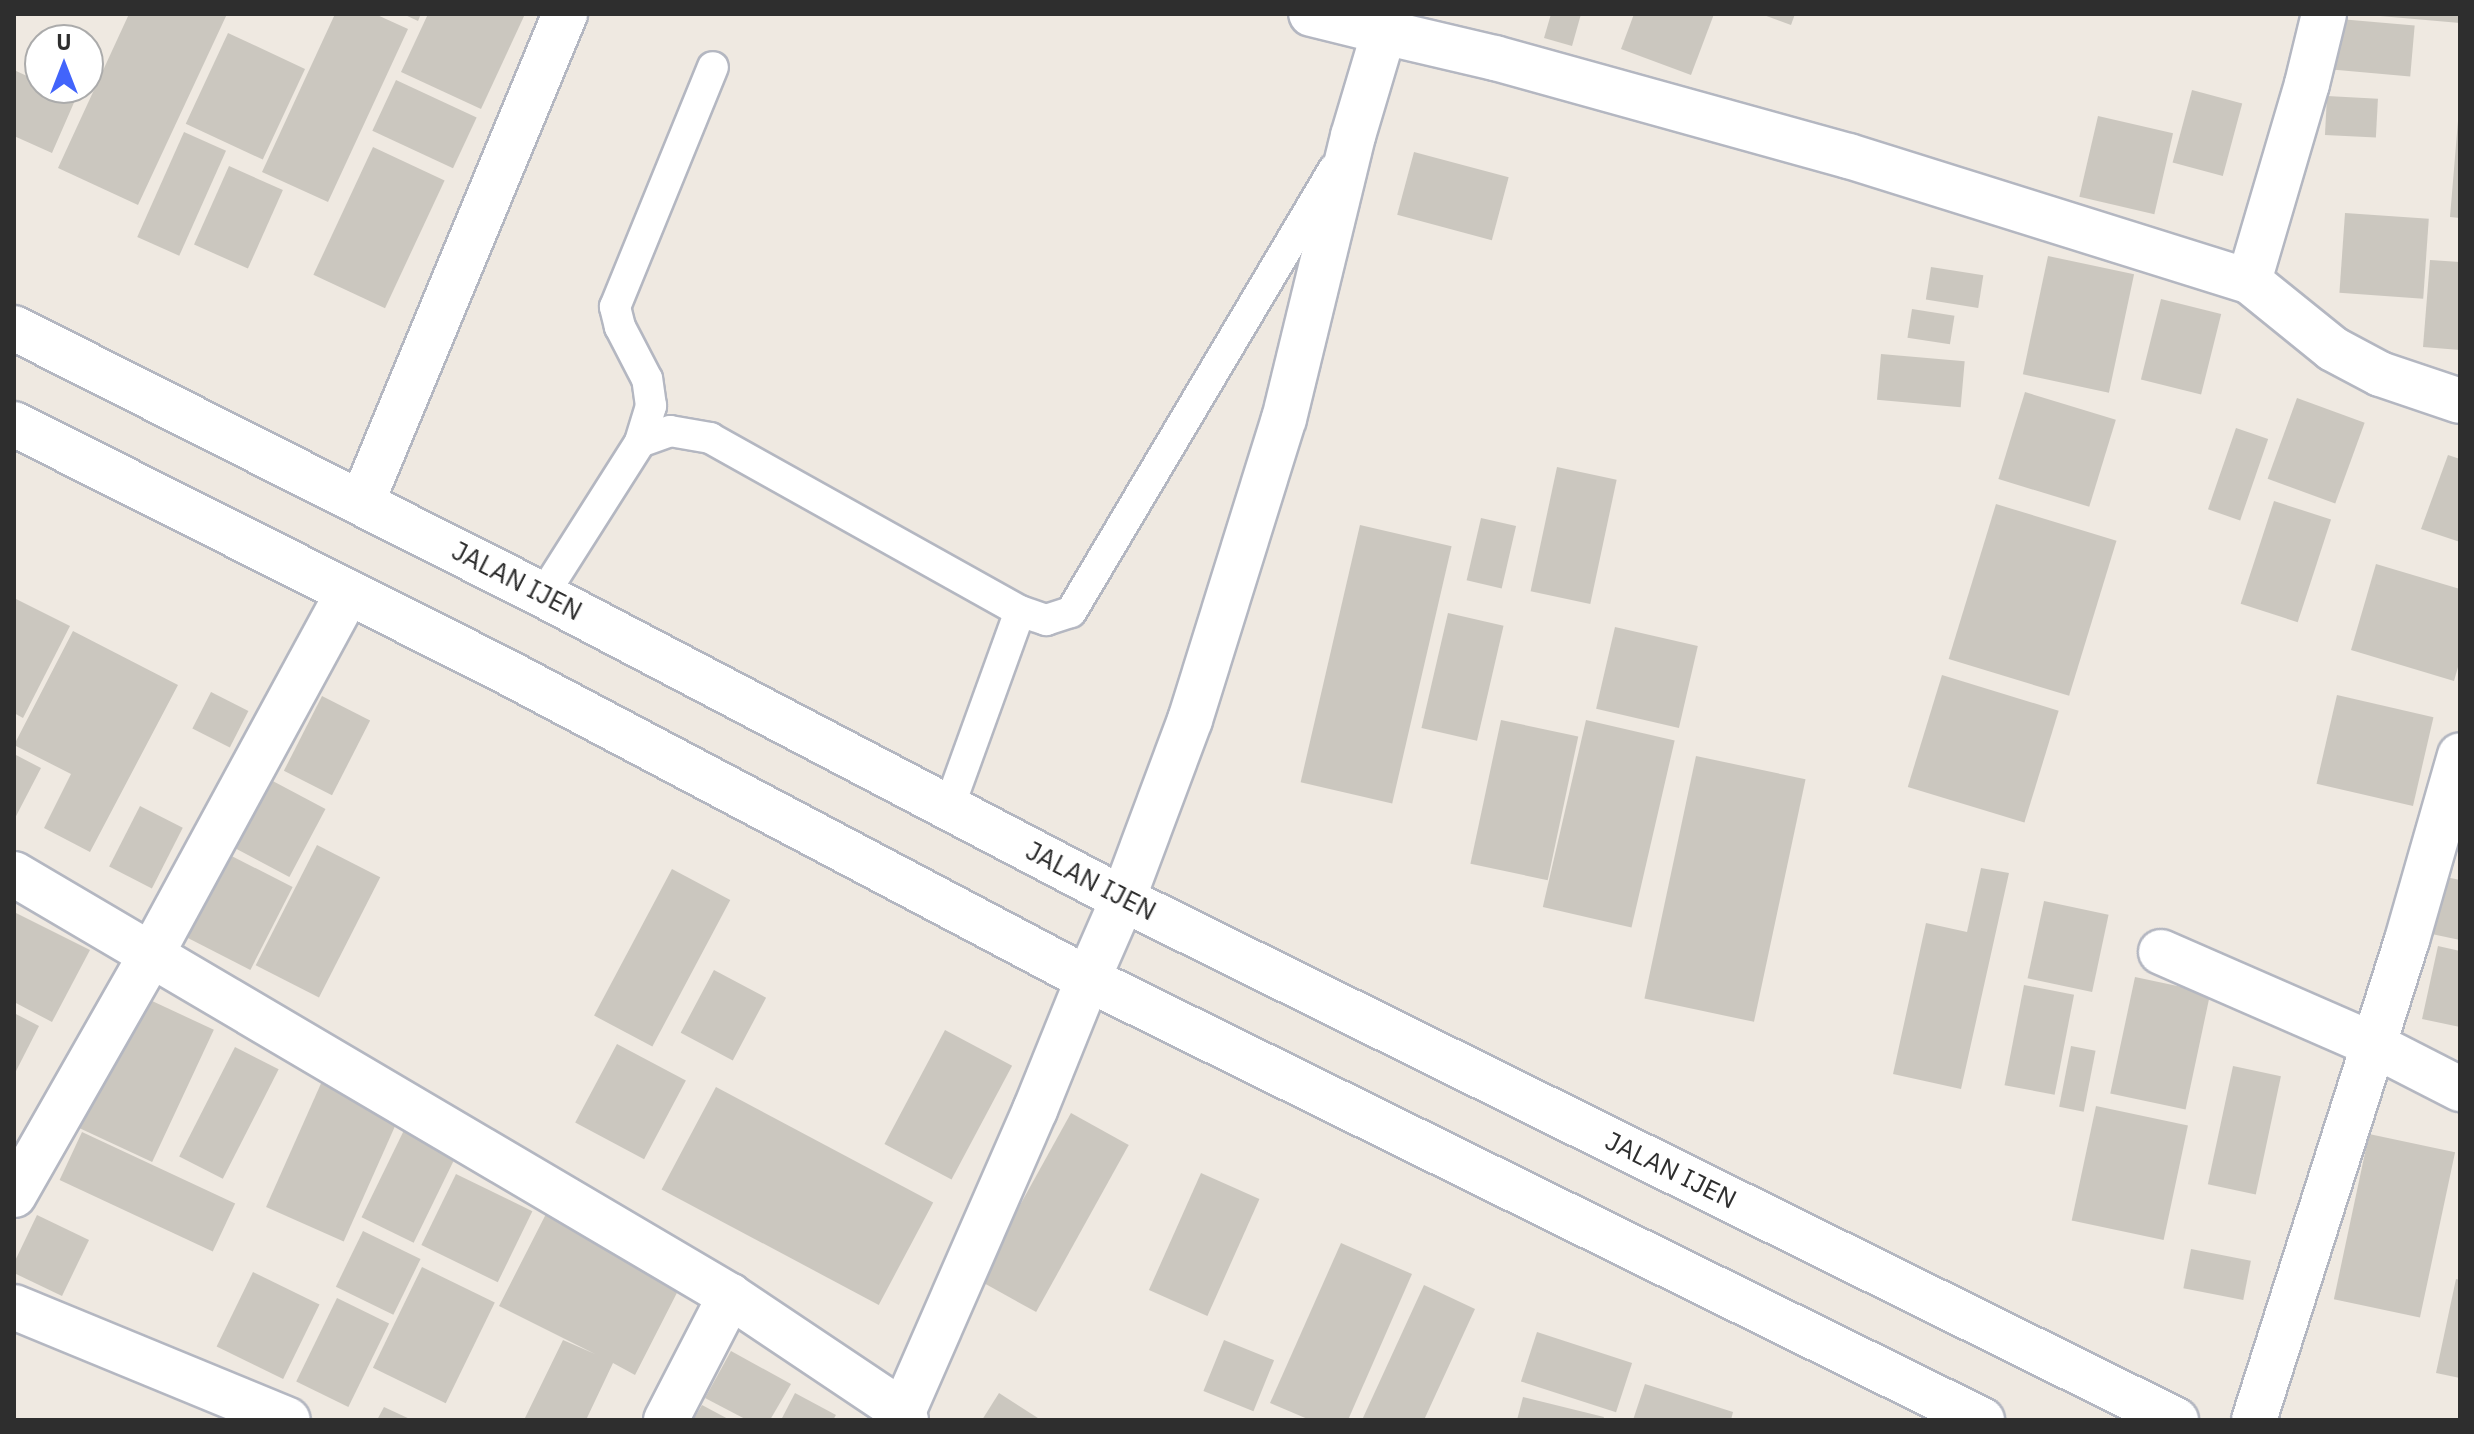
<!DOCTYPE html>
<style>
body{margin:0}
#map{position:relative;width:2474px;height:1434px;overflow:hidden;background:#efe9e1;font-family:"IBM Plex Sans",sans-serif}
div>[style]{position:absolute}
.building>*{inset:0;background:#cbc7bf;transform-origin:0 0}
.roads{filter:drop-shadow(2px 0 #b4b7c1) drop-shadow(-2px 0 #b4b7c1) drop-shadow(0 2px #b4b7c1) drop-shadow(0 -2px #b4b7c1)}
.lane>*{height:30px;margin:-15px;padding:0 15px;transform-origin:15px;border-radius:15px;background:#fff}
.street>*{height:44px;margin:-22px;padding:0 22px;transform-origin:22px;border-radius:22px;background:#fff}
.secondary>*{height:44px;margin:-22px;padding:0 22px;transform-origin:22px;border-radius:22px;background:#fff}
span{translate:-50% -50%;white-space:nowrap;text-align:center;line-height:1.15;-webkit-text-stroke:8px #fff;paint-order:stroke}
.street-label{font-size:26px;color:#2e2e2e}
.frame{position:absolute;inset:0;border:16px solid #2e2e2e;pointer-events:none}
.north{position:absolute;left:24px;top:24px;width:80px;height:80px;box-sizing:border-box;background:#fff;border:2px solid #ababab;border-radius:50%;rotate:0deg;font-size:22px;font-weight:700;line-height:32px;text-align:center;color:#2e2e2e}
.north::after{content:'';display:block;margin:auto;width:28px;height:36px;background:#4264fb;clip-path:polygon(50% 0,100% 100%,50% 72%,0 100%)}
</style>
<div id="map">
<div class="building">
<i style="clip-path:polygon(129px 14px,227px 14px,138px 205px,58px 168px)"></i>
<i style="clip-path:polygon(335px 14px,375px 14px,408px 29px,328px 202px,262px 172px)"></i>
<i style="clip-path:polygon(403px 14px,421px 14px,418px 21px)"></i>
<i style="clip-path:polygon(428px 14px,525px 14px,481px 109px,401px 72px)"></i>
<i style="clip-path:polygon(1551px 14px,1581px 14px,1572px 46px,1544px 38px)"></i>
<i style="clip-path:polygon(1634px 14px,1714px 14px,1691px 75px,1621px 49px)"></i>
<i style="clip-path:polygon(1761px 14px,1795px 14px,1791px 25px)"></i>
<i style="clip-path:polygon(2380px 14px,2460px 14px,2460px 23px,2380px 16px)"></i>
<i style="left:2328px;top:18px;width:87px;height:51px;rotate:5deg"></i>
<i style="left:228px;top:33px;width:85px;height:100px;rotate:25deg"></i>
<i style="clip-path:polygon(14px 70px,40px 82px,40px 88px,54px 88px,76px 98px,52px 153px,14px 136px)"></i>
<i style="left:396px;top:80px;width:89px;height:56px;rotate:25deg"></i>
<i style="left:2192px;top:90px;width:52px;height:75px;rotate:15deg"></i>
<i style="left:2327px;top:96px;width:51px;height:39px;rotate:3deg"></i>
<i style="left:2098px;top:116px;width:77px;height:83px;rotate:13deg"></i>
<i style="clip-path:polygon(2458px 121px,2460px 121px,2460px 218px,2450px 217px)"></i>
<i style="left:184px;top:132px;width:46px;height:115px;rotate:24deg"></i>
<i style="left:373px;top:147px;width:79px;height:141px;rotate:25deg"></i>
<i style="left:1414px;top:152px;width:98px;height:65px;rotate:15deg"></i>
<i style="left:229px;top:166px;width:59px;height:86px;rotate:24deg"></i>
<i style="left:2345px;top:213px;width:84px;height:80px;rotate:4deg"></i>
<i style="left:2048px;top:256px;width:88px;height:121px;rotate:12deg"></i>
<i style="clip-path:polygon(2430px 260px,2460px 262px,2460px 350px,2423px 347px)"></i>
<i style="left:1931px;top:267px;width:53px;height:33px;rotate:9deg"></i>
<i style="left:2161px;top:299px;width:62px;height:83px;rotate:14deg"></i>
<i style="left:1912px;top:309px;width:43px;height:29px;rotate:9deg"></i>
<i style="left:1881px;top:354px;width:84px;height:46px;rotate:5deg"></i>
<i style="left:2025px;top:392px;width:95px;height:91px;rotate:17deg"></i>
<i style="left:2297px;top:398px;width:72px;height:86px;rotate:20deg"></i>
<i style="left:2236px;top:428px;width:34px;height:86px;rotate:19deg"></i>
<i style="clip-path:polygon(2448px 455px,2460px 459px,2460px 542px,2421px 529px)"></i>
<i style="left:1557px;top:467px;width:61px;height:127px;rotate:12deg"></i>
<i style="left:2274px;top:501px;width:60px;height:108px;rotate:18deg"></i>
<i style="left:1996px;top:504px;width:126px;height:162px;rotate:17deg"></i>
<i style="left:1481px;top:518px;width:36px;height:64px;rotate:13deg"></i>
<i style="left:1360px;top:525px;width:94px;height:264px;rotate:13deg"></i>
<i style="clip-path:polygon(2376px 564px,2460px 589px,2460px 660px,2454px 681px,2351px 650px)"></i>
<i style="clip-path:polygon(14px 598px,70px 626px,23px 718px,14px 713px)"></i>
<i style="left:1448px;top:613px;width:57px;height:118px;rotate:13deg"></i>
<i style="left:1615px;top:627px;width:85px;height:84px;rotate:13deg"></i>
<i style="clip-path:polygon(73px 631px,178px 685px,90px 852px,44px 828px,71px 774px,14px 745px)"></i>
<i style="left:1942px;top:675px;width:122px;height:117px;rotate:17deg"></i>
<i style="left:211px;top:692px;width:42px;height:41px;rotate:27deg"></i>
<i style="left:2337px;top:695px;width:99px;height:91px;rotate:13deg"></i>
<i style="left:322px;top:696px;width:54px;height:84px;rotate:27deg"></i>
<i style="left:1501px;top:720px;width:79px;height:147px;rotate:12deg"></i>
<i style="left:1586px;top:720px;width:91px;height:192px;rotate:13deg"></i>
<i style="clip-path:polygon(14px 754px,41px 768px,14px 820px)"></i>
<i style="left:1696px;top:756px;width:112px;height:248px;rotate:12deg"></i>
<i style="left:269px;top:779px;width:64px;height:77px;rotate:28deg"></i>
<i style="left:140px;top:806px;width:48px;height:68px;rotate:27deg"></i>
<i style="left:317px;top:845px;width:71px;height:135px;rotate:27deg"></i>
<i style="left:216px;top:848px;width:86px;height:93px;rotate:27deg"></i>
<i style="clip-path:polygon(1981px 868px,2009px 873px,1961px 1089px,1893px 1074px,1926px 923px,1967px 932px)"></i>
<i style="left:672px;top:869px;width:66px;height:166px;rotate:28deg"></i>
<i style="clip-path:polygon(2441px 876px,2460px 880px,2460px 940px,2427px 933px)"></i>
<i style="left:2044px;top:901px;width:66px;height:79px;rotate:12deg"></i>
<i style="clip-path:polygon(14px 912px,90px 950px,52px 1022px,14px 1002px)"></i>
<i style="clip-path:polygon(2438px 946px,2460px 951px,2460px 1027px,2422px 1019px)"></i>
<i style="left:714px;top:970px;width:59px;height:71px;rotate:28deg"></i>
<i style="left:2135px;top:977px;width:77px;height:119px;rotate:12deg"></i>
<i style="left:2024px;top:985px;width:51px;height:102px;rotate:11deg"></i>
<i style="left:135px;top:993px;width:87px;height:146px;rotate:25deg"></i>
<i style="clip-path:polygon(14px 1013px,39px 1026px,14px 1075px)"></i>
<i style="left:945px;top:1030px;width:76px;height:129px;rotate:28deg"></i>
<i style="left:617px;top:1044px;width:78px;height:89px;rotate:28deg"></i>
<i style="left:2071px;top:1046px;width:25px;height:62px;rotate:11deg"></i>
<i style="left:235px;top:1047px;width:49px;height:123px;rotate:27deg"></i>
<i style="left:2233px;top:1066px;width:49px;height:121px;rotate:12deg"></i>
<i style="left:323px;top:1079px;width:85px;height:140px;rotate:24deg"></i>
<i style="left:716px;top:1087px;width:246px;height:116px;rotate:28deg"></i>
<i style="left:2096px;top:1106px;width:94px;height:117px;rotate:12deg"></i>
<i style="left:1071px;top:1113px;width:66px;height:191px;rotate:29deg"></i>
<i style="left:408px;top:1122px;width:58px;height:106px;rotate:26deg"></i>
<i style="left:82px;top:1132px;width:169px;height:53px;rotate:25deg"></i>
<i style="left:2369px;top:1134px;width:88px;height:169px;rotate:12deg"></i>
<i style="left:1201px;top:1173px;width:64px;height:128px;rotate:24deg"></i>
<i style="left:456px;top:1174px;width:85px;height:79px;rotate:26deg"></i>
<i style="clip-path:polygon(547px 1212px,683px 1281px,635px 1375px,613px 1363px,586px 1420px,524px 1420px,563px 1340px,595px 1354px,499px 1306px)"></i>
<i style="clip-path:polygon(37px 1215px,89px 1240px,62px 1296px,14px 1273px,14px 1263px)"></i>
<i style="left:363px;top:1231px;width:64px;height:62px;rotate:26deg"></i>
<i style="clip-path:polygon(1341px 1243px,1412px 1274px,1348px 1420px,1310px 1420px,1270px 1403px)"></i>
<i style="left:2191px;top:1249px;width:61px;height:40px;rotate:11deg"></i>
<i style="left:422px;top:1267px;width:81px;height:112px;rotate:26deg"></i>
<i style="left:253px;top:1272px;width:74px;height:83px;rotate:26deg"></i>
<i style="clip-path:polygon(2456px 1279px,2460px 1280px,2460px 1378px,2436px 1373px)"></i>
<i style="clip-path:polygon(1424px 1285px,1475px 1309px,1424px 1420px,1362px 1420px)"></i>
<i style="left:337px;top:1298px;width:58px;height:93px;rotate:26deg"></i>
<i style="left:1537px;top:1332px;width:100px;height:52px;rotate:18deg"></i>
<i style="left:1224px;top:1340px;width:54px;height:55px;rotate:22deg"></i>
<i style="clip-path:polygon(731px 1351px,791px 1384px,770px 1420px,747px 1420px,705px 1398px)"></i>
<i style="clip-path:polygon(1645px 1384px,1733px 1412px,1731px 1420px,1633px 1420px)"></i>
<i style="clip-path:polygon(795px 1393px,836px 1415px,833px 1420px,781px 1420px)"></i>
<i style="clip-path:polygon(999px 1393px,1041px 1420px,982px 1420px)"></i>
<i style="clip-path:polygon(1523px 1397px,1604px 1417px,1603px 1420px,1517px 1420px)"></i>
<i style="clip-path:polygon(702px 1405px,730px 1420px,693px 1420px)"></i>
<i style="clip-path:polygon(384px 1407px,412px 1420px,377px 1420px)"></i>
</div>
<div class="roads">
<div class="lane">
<i style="left:640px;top:442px;width:38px;rotate:-73deg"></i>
<i style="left:651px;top:406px;width:27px;rotate:-98deg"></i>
<i style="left:647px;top:379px;width:59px;rotate:-117.4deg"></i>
<i style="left:620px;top:327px;width:21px;rotate:-104deg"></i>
<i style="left:615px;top:307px;width:259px;rotate:-67.8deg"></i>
<i style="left:543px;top:595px;width:181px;rotate:-57.6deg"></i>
<i style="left:640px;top:442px;width:32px;rotate:-20deg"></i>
<i style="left:670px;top:431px;width:41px;rotate:9.9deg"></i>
<i style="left:710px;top:438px;width:355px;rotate:29.2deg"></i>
<i style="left:1020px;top:611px;width:28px;rotate:19deg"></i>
<i style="left:1046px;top:620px;width:26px;rotate:-18deg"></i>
<i style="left:1071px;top:612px;width:515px;rotate:-59.3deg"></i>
<i style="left:949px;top:807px;width:208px;rotate:-70.1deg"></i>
</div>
<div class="street">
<i style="left:1384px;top:32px;width:114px;rotate:13.2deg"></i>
<i style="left:1495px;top:58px;width:367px;rotate:15.5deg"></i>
<i style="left:1849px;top:156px;width:419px;rotate:17.4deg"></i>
<i style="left:2249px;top:281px;width:108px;rotate:39deg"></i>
<i style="left:2333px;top:349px;width:53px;rotate:28deg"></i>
<i style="left:2380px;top:374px;width:84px;rotate:18.6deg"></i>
<i style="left:2249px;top:281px;width:205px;rotate:-73.6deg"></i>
<i style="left:2307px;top:84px;width:72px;rotate:-76.3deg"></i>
<i style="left:362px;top:502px;width:529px;rotate:-67.41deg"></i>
<i style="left:14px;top:874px;width:831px;rotate:30.51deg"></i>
<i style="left:730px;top:1296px;width:208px;rotate:33.8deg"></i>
<i style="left:1123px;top:899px;width:191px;rotate:-69.5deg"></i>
<i style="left:1190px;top:720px;width:315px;rotate:-72.7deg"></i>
<i style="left:1284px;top:419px;width:291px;rotate:-76.3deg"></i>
<i style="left:1353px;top:136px;width:109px;rotate:-73.4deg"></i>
<i style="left:1384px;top:32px;width:75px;rotate:-166.1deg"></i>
<i style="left:2161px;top:952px;width:232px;rotate:23.6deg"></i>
<i style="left:2374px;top:1045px;width:97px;rotate:27.1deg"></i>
<i style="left:14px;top:1195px;width:274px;rotate:-60.3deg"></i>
<i style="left:150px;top:957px;width:415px;rotate:-61.5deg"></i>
<i style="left:14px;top:1307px;width:296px;rotate:22.4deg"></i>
<i style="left:666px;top:1420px;width:140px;rotate:-62.7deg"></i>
<i style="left:906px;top:1420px;width:9px;rotate:-111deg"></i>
<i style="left:903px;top:1412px;width:330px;rotate:-66.4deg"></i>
<i style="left:1035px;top:1110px;width:141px;rotate:-68deg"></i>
<i style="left:2254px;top:1420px;width:504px;rotate:-72.32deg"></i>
<i style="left:2407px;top:940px;width:192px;rotate:-74deg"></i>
</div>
<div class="secondary">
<i style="left:14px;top:328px;width:593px;rotate:26.78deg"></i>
<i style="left:543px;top:595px;width:655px;rotate:27.66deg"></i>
<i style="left:1123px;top:899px;width:1175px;rotate:26.33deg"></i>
<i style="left:14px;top:424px;width:550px;rotate:26.7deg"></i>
<i style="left:505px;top:671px;width:659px;rotate:27.85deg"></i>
<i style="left:1088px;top:979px;width:997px;rotate:26.26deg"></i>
<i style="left:1088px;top:979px;width:87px;rotate:-66.4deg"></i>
</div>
</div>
<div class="street-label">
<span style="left:517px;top:581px;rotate:27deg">JALAN IJEN</span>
<span style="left:1091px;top:881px;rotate:27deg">JALAN IJEN</span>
<span style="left:1671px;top:1170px;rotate:26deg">JALAN IJEN</span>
</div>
<div class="frame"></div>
<div class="north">U</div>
</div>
